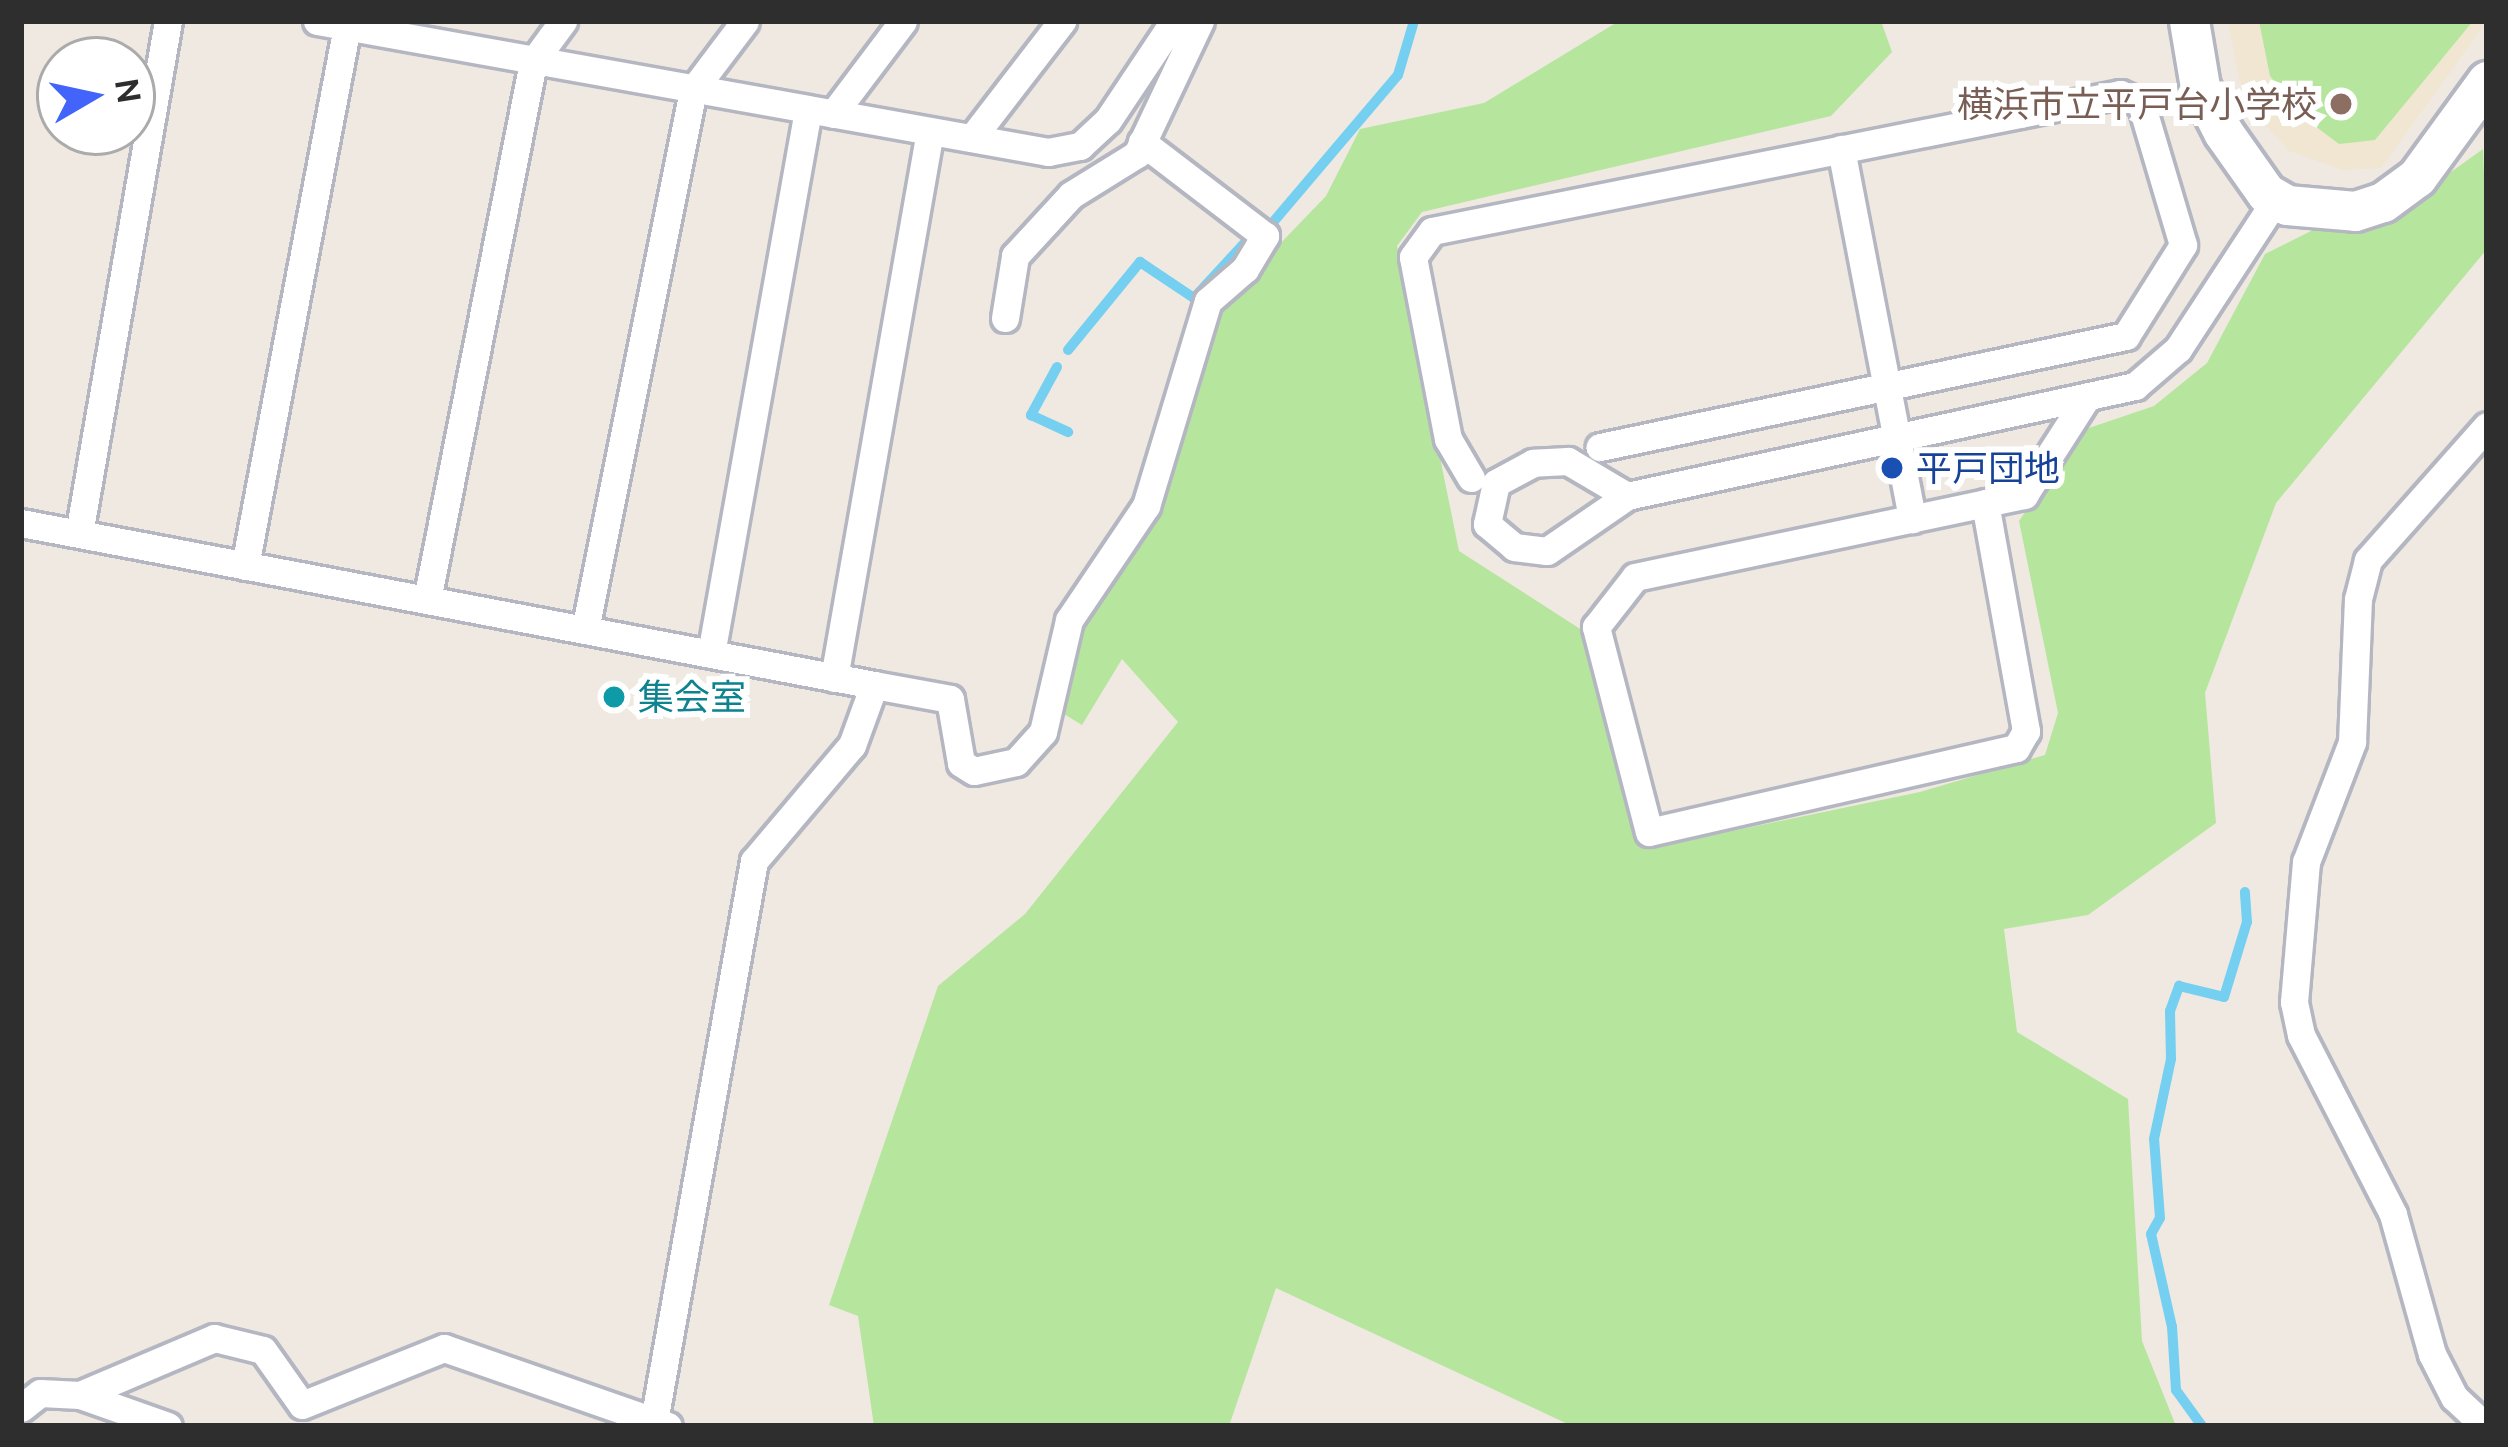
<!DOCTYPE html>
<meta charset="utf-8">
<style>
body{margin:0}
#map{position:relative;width:2508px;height:1447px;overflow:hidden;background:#efe9e1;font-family:Ubuntu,"Noto Sans JP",sans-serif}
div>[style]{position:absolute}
.education>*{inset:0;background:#f0e6d1}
.green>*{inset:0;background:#b6e59e}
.stream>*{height:10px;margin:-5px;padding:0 5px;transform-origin:5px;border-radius:5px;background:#75cff0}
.roads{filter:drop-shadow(3px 0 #b4b7c1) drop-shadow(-3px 0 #b4b7c1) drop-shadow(0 3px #b4b7c1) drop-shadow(0 -3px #b4b7c1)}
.street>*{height:27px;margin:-13.5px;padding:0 13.5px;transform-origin:13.5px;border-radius:13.5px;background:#fff}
.secondary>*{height:39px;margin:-19.5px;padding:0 19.5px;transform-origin:19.5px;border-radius:19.5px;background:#fff}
.dots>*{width:33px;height:33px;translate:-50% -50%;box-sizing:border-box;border:6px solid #fff;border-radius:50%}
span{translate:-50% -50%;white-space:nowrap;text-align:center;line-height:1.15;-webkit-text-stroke:12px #fff;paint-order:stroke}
.education-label{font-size:36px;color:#785e54}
.right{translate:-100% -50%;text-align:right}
.transit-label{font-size:36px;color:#164399}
.left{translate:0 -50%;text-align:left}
.culture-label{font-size:36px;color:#0d838f}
.frame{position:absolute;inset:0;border:24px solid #2e2e2e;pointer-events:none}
.north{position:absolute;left:36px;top:36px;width:120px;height:120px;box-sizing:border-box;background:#fff;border:3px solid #ababab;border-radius:50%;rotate:81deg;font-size:33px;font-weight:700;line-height:48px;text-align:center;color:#2e2e2e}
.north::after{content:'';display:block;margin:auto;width:42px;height:54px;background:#4264fb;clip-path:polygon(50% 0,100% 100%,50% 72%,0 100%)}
</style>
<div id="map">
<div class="education">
<i style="clip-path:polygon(2228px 21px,2487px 21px,2381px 168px,2343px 170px,2289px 151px,2268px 127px,2240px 82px)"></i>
</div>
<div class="green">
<i style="clip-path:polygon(1619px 21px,1881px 21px,1892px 52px,1831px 116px,1422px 212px,1397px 246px,1459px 551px,1588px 634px,1645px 849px,1920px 792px,2045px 755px,2058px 713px,2019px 521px,2080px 431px,2154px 406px,2207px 363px,2265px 254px,2315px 229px,2380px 223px,2483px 149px,2487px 249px,2276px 503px,2205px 693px,2216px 823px,2088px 915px,2004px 929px,2017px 1032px,2128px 1099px,2142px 1341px,2176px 1426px,1572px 1426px,1276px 1288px,1229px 1426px,874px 1426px,858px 1316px,829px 1305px,938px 986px,1025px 914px,1178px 722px,1122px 659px,1082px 725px,1059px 711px,1066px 649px,1153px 509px,1208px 319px,1326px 196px,1360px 129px,1484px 103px)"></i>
<i style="clip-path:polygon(2259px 21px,2473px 21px,2375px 140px,2339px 144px,2299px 114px,2270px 76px)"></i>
</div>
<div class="stream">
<i style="left:1269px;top:227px;width:199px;rotate:-49.7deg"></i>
<i style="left:1398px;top:75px;width:56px;rotate:-73.5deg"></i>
<i style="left:1068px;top:350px;width:114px;rotate:-50.7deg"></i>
<i style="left:1140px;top:262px;width:65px;rotate:33.7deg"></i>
<i style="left:1194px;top:298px;width:83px;rotate:-47.4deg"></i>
<i style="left:1057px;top:367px;width:55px;rotate:118.4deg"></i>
<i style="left:1031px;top:415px;width:41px;rotate:24.7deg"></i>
<i style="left:2202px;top:1426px;width:44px;rotate:-125.8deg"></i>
<i style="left:2176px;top:1390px;width:63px;rotate:-93.6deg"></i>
<i style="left:2172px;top:1327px;width:95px;rotate:-102.7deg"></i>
<i style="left:2151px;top:1234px;width:18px;rotate:-61deg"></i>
<i style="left:2160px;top:1218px;width:79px;rotate:-94.3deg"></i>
<i style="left:2154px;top:1139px;width:82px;rotate:-78deg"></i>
<i style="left:2171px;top:1059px;width:48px;rotate:-91.2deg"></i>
<i style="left:2170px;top:1011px;width:27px;rotate:-70deg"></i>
<i style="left:2179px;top:986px;width:46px;rotate:13.7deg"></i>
<i style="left:2224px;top:997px;width:78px;rotate:-73deg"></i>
<i style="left:2247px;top:922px;width:30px;rotate:-94deg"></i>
</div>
<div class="roads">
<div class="street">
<i style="left:317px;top:21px;width:743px;rotate:10.16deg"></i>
<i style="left:1048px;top:152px;width:33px;rotate:-11deg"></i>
<i style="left:1080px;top:146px;width:38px;rotate:-43deg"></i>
<i style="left:1108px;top:120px;width:119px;rotate:-56.3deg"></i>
<i style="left:833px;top:114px;width:116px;rotate:-53deg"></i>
<i style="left:972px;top:138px;width:148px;rotate:-52.4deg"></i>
<i style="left:1841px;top:149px;width:377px;rotate:79.1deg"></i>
<i style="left:1005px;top:318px;width:63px;rotate:-80.8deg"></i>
<i style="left:1015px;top:256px;width:83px;rotate:-47.4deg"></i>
<i style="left:1071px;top:195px;width:78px;rotate:-31.8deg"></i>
<i style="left:1137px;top:154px;width:147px;rotate:-64.7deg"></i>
<i style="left:1471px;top:478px;width:45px;rotate:-120.5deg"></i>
<i style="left:1448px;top:439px;width:185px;rotate:-100.9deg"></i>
<i style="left:1413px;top:257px;width:32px;rotate:-54deg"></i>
<i style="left:1432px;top:231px;width:702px;rotate:-11.26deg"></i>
<i style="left:2120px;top:94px;width:23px;rotate:23deg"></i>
<i style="left:2141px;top:103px;width:148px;rotate:73.5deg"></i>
<i style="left:2183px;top:245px;width:107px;rotate:122.1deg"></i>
<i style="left:2126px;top:336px;width:538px;rotate:168.08deg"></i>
<i style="left:1627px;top:496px;width:69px;rotate:-149.3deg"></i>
<i style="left:1568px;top:461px;width:35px;rotate:177deg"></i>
<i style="left:1533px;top:463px;width:42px;rotate:151.6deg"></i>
<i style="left:1496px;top:483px;width:42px;rotate:102.4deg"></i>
<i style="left:1487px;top:524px;width:35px;rotate:40deg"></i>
<i style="left:1514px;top:547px;width:33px;rotate:7deg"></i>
<i style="left:1547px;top:551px;width:97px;rotate:-34.5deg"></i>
<i style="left:1627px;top:496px;width:520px;rotate:-12.22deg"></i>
<i style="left:2135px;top:386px;width:57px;rotate:-40.7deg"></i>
<i style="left:2178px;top:349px;width:179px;rotate:-56.8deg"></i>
<i style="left:1985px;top:503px;width:232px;rotate:79.8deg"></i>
<i style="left:2026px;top:731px;width:20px;rotate:120deg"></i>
<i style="left:2016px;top:748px;width:376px;rotate:167.1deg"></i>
<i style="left:1649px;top:832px;width:212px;rotate:-104.5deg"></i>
<i style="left:1596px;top:627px;width:63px;rotate:-52deg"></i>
<i style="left:1635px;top:577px;width:398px;rotate:-11.9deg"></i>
<i style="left:2024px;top:495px;width:117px;rotate:-57.3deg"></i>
<i style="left:21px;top:523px;width:868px;rotate:10.75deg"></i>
<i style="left:874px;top:685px;width:64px;rotate:110.1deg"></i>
<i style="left:852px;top:745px;width:152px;rotate:130.2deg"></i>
<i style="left:754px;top:861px;width:569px;rotate:100.12deg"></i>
<i style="left:79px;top:534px;width:521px;rotate:-80.16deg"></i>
<i style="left:245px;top:566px;width:555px;rotate:-79.3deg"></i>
<i style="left:427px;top:600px;width:548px;rotate:-78.85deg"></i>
<i style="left:533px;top:62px;width:51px;rotate:-53.8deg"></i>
<i style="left:585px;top:630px;width:551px;rotate:-78.69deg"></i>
<i style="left:693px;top:90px;width:86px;rotate:-53deg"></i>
<i style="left:711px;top:654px;width:553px;rotate:-79.89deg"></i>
<i style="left:834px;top:678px;width:555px;rotate:-80.05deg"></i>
<i style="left:874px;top:685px;width:77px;rotate:10.4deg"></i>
<i style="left:950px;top:699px;width:65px;rotate:80.2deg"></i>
<i style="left:961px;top:763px;width:15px;rotate:32deg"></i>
<i style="left:974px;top:771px;width:43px;rotate:-12.1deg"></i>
<i style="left:1016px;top:762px;width:40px;rotate:-48deg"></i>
<i style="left:1043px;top:732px;width:115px;rotate:-76.9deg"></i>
<i style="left:1069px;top:620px;width:138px;rotate:-56deg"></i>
<i style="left:1146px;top:506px;width:214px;rotate:-73.2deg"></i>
<i style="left:1208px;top:301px;width:49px;rotate:-40.9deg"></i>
<i style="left:1245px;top:269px;width:39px;rotate:-59deg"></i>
<i style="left:1265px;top:236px;width:155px;rotate:-142.6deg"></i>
<i style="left:80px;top:1395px;width:146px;rotate:-23deg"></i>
<i style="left:214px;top:1338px;width:50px;rotate:13.8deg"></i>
<i style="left:263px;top:1350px;width:67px;rotate:54.7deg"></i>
<i style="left:302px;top:1405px;width:153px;rotate:-21.9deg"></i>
<i style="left:444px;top:1348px;width:237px;rotate:19.2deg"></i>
<i style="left:21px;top:1408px;width:24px;rotate:-38deg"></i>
<i style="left:40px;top:1393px;width:40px;rotate:2.9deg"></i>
<i style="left:80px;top:1395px;width:93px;rotate:19.4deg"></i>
<i style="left:2485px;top:1426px;width:42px;rotate:-136.9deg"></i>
<i style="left:2454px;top:1397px;width:48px;rotate:-117.1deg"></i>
<i style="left:2432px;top:1354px;width:145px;rotate:-105.6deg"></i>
<i style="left:2393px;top:1214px;width:201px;rotate:-117.2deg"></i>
<i style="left:2301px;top:1035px;width:34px;rotate:-102deg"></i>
<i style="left:2294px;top:1002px;width:141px;rotate:-85.1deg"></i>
<i style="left:2306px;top:862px;width:129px;rotate:-69deg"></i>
<i style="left:2352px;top:742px;width:143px;rotate:-87.6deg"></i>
<i style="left:2358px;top:599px;width:40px;rotate:-75.6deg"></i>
<i style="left:2368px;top:560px;width:179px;rotate:-48.4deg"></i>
</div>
<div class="secondary">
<i style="left:2189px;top:21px;width:67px;rotate:80.5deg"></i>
<i style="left:2200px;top:87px;width:51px;rotate:62.9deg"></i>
<i style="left:2223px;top:132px;width:75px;rotate:54.8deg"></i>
<i style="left:2266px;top:193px;width:24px;rotate:30deg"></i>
<i style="left:2287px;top:205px;width:68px;rotate:5deg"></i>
<i style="left:2355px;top:211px;width:29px;rotate:-18deg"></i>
<i style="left:2383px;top:202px;width:42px;rotate:-36.3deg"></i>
<i style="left:2417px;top:177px;width:119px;rotate:-53.9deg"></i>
</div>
</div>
<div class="dots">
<i style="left:2341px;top:104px;background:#8d6e63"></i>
<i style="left:1892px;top:468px;background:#1a4fb4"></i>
<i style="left:614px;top:697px;background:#0f9aa8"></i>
</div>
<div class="education-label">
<span class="right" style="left:2317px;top:104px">横浜市立平戸台小学校</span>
</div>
<div class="transit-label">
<span class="left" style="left:1916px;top:468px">平戸団地</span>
</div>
<div class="culture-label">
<span class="left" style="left:638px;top:697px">集会室</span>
</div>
<div class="frame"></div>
<div class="north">N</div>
</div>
